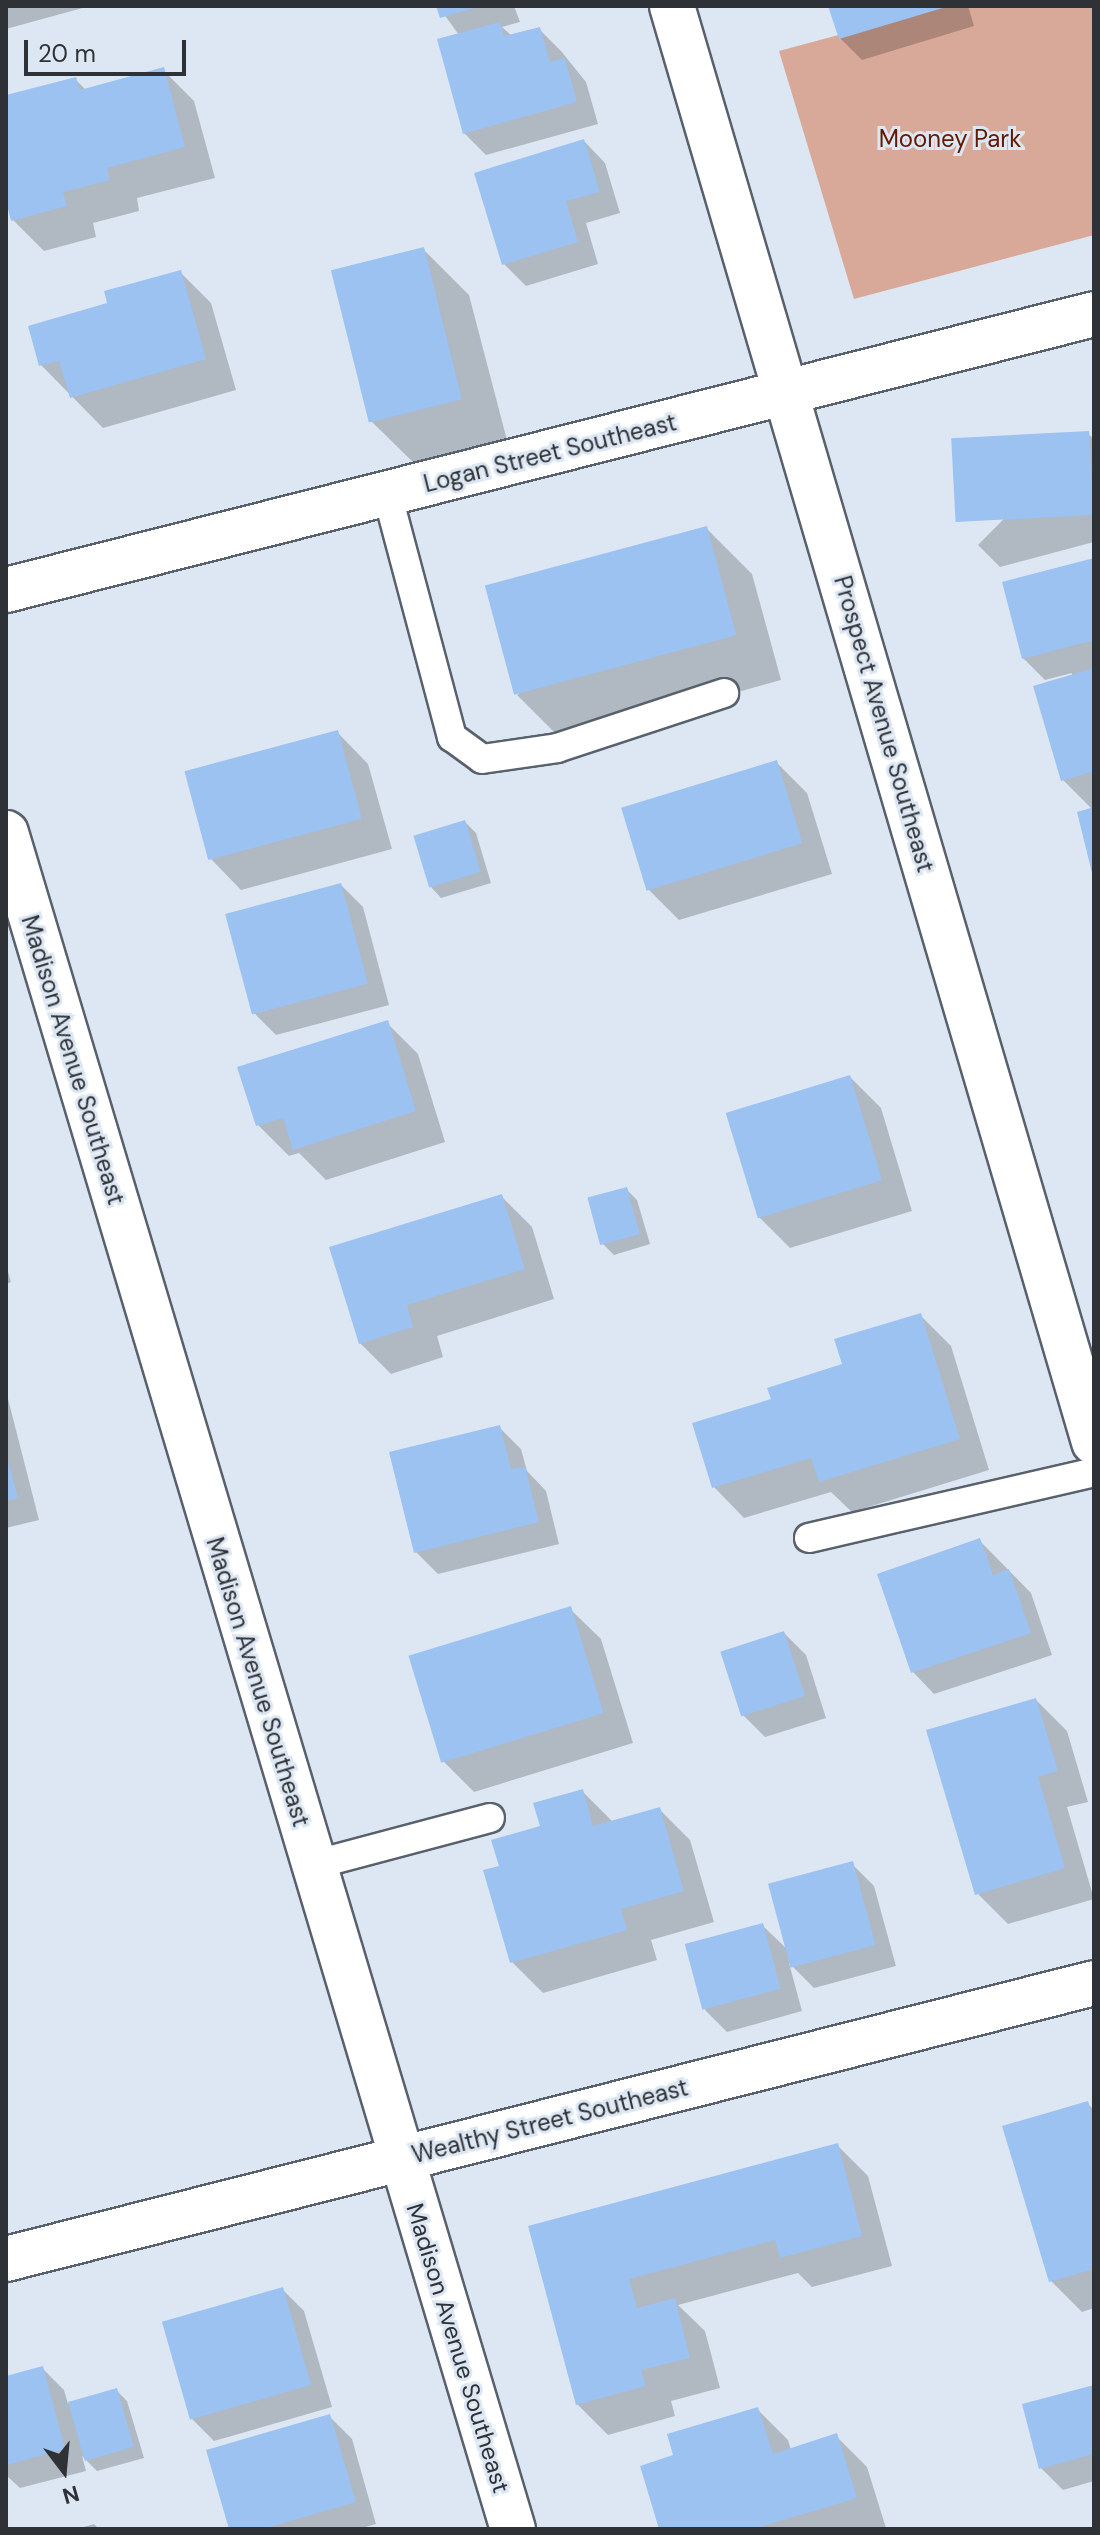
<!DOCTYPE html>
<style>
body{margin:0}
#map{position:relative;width:1100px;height:2535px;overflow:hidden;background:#dde7f3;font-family:"DM Sans",sans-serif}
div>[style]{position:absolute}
.green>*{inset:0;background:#d8a898}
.shadow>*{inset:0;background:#0003}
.building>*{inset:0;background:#9cc2f2;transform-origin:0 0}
.roads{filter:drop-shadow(2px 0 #59616c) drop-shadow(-2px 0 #59616c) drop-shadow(0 2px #59616c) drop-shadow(0 -2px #59616c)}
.service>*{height:28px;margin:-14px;padding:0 14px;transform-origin:14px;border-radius:14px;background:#fff}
.minor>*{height:44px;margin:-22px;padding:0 22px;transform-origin:22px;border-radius:22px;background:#fff}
.tertiary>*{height:44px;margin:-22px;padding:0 22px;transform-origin:22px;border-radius:22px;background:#fff}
.secondary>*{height:44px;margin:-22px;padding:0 22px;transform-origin:22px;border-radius:22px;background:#fff}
span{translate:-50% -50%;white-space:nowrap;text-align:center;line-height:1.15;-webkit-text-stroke:6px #dde7f3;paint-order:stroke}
.park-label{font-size:24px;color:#621900}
.street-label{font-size:24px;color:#2e3236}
.frame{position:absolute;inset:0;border:8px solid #2e3236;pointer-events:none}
.north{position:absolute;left:24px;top:2431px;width:80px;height:80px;-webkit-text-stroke:6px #dde7f3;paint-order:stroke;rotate:164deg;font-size:22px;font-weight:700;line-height:32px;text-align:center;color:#2e3236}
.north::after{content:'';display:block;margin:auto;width:28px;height:36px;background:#2e3236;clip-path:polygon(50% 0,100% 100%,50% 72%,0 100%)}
.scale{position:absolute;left:24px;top:40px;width:162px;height:36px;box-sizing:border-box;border:4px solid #2e3236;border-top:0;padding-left:10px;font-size:24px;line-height:28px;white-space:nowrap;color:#2e3236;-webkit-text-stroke:6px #dde7f3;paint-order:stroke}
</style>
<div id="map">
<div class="green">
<i style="clip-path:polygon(946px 6px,1094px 6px,1094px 235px,854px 299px,779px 51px)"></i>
</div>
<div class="shadow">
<i style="clip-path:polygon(6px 6px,90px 6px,6px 29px)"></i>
<i style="clip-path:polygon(438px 6px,514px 6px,520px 22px,502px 27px,512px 36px,539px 29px,561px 51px,586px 82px,598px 124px,486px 155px,464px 133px,459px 35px)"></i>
<i style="clip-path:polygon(830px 6px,968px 6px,974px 26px,862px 60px,840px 38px)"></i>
<i style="clip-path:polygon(163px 70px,194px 101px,215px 178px,137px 198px,139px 211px,93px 223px,96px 237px,44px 251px,13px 220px,6px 194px,6px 97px,75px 79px,86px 90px)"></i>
<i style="clip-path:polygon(584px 141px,605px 163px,620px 213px,586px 223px,598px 264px,526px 286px,504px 264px)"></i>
<i style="clip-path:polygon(423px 249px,469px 295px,508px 444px,418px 467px,372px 422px)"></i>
<i style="clip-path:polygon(180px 272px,211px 303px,236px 390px,103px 428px,41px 365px,110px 304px)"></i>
<i style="clip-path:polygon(1088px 434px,1094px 439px,1094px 542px,1000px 567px,978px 545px)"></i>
<i style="clip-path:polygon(706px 528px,752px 574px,781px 680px,563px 741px,517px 695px)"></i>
<i style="clip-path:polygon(1094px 560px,1094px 874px,1093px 810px,1063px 780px,1072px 673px,1045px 680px,1023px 658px)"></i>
<i style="clip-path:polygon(338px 733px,368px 764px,392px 849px,241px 890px,211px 859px)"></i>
<i style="clip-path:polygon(776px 762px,807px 793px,832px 874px,679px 920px,648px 889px)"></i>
<i style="clip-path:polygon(465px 822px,476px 833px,491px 883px,441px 898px,431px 887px)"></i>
<i style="clip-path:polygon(341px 885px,363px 907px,389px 1005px,276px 1035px,254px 1013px)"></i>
<i style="clip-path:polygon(387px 1023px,418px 1054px,445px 1142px,326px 1180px,299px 1153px,289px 1156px,258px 1125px)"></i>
<i style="clip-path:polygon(850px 1077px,881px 1108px,912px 1211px,790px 1248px,759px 1217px)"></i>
<i style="clip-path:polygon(626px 1189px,637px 1200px,650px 1244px,614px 1255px,603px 1244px)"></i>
<i style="clip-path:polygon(501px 1196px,532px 1227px,554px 1299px,437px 1336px,443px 1357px,391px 1374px,360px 1343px)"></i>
<i style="clip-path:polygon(6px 1265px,11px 1282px,6px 1284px)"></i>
<i style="clip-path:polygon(920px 1315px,951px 1346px,989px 1470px,852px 1512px,831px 1492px,744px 1518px,714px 1487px,774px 1400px,844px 1366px)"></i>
<i style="clip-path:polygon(6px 1391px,39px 1520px,6px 1528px)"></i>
<i style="clip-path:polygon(499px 1427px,521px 1449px,527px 1471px,546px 1491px,559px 1544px,438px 1574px,416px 1552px)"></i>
<i style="clip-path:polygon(980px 1541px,1031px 1593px,1052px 1655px,934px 1694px,913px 1672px)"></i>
<i style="clip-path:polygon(570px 1609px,601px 1639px,633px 1743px,474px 1792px,443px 1761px)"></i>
<i style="clip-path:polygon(784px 1633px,806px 1655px,826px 1718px,765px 1737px,743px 1715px)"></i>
<i style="clip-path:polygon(1036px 1700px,1067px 1731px,1088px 1802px,1067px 1807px,1094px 1899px,1008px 1924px,977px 1893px)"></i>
<i style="clip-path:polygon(582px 1791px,613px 1822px,659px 1809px,690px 1840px,714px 1922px,651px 1940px,657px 1960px,543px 1993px,512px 1962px,501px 1867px)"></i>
<i style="clip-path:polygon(852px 1864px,874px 1886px,896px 1966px,814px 1988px,789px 1963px,802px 2011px,727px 2032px,705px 2010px,762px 1925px,788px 1950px)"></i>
<i style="clip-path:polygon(1087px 2103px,1094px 2110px,1094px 2308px,1082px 2312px,1051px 2281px)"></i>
<i style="clip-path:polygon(837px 2145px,868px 2176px,892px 2266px,812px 2287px,798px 2273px,678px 2305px,705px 2331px,720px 2388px,671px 2401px,675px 2416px,608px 2435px,577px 2404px,530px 2228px)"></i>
<i style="clip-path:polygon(282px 2289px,304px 2311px,332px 2407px,214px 2441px,192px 2419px)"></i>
<i style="clip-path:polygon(42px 2368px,64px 2390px,68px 2404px,116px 2390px,127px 2401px,144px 2458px,97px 2471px,82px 2456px,86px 2471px,20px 2488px,6px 2475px,6px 2378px)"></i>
<i style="clip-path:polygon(1094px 2387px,1094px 2481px,1063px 2490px,1041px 2468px)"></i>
<i style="clip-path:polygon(757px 2409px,788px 2440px,791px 2450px,836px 2436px,867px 2467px,886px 2528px,661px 2529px,676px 2456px)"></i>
<i style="clip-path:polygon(330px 2417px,352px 2439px,376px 2524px,359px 2529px,231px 2529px)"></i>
<i style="clip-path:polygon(94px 2524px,99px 2529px,77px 2529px)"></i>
</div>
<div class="building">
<i style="clip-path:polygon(436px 6px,478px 6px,478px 7px,440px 18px)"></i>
<i style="clip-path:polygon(828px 6px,946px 6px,946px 7px,839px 39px)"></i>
<i style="clip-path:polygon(500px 22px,504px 36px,540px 27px,550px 62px,565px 58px,577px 102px,463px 134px,437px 39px)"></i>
<i style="clip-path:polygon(164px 67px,185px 147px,107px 168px,110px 180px,63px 192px,67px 206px,11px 221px,6px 201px,6px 95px,76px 77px,80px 90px)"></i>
<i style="clip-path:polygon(584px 139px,600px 192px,566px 201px,578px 242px,502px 265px,474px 173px)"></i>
<i style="left:424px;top:247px;width:157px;height:96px;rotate:76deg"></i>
<i style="clip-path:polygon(181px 270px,206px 359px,70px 398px,59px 361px,39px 366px,28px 326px,107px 303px,104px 291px)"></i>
<i style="left:1089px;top:431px;width:84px;height:138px;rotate:87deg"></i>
<i style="left:707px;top:526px;width:113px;height:230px;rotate:75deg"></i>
<i style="clip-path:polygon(1094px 558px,1094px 640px,1022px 659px,1002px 582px)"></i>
<i style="clip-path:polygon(1094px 668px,1094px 771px,1061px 781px,1033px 686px)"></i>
<i style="left:338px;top:730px;width:92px;height:159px;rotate:75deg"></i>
<i style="left:777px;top:760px;width:87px;height:163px;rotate:73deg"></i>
<i style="clip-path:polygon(1094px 807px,1094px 877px,1093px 877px,1077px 812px)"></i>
<i style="left:465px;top:820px;width:54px;height:54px;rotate:73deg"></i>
<i style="left:341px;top:883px;width:104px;height:120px;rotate:75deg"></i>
<i style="clip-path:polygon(388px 1020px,416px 1111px,293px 1150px,283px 1118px,256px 1126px,237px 1067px)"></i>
<i style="left:850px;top:1075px;width:110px;height:130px;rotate:73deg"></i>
<i style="left:627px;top:1187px;width:49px;height:41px;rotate:75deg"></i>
<i style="clip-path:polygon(502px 1194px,525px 1269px,407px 1305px,413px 1327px,359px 1344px,329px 1247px)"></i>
<i style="clip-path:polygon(921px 1313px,960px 1439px,819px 1482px,811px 1458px,712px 1488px,692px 1423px,771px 1399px,767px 1388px,842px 1364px,834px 1339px)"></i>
<i style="clip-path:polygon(500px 1425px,511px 1469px,525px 1467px,539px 1522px,414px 1553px,389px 1452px)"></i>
<i style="clip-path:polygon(6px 1455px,18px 1498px,6px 1501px)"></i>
<i style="clip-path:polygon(980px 1538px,993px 1575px,1009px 1569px,1031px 1633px,911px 1673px,877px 1574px)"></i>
<i style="left:571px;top:1606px;width:112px;height:170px;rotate:73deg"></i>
<i style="left:784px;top:1631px;width:68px;height:67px;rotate:72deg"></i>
<i style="clip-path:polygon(1036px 1698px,1058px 1771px,1038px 1777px,1065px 1868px,975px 1895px,926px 1730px)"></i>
<i style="clip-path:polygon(583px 1789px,593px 1826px,660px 1807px,684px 1891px,621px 1909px,627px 1930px,510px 1963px,483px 1870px,499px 1866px,491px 1840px,540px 1826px,533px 1803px)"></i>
<i style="left:853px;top:1861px;width:87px;height:88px;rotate:75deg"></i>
<i style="left:763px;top:1923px;width:68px;height:81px;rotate:75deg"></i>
<i style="clip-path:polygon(1088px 2101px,1094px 2122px,1094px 2269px,1049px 2282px,1002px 2126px)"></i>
<i style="clip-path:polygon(838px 2143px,862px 2236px,780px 2258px,775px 2240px,629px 2279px,637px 2308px,675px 2298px,690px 2358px,641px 2370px,646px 2386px,576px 2405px,528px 2226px)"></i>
<i style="left:283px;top:2287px;width:102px;height:126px;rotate:74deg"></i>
<i style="clip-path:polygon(43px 2366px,65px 2449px,6px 2465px,6px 2376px)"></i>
<i style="clip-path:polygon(1094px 2385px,1094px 2454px,1039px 2469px,1022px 2404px)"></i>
<i style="left:117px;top:2388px;width:61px;height:51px;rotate:74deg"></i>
<i style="clip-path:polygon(758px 2407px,773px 2454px,837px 2433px,857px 2498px,754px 2529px,659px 2529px,640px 2466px,673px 2455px,667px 2434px)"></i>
<i style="clip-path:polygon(330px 2414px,356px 2502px,263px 2529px,229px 2529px,206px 2450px)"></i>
</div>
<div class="roads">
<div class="service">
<i style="left:387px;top:493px;width:253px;rotate:75.1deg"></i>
<i style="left:452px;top:737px;width:37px;rotate:36deg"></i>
<i style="left:482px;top:759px;width:76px;rotate:-8.3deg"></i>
<i style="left:557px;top:748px;width:176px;rotate:-18.2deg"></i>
<i style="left:809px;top:1538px;width:293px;rotate:-13deg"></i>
<i style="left:313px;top:1865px;width:183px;rotate:-14.9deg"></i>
</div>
<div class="minor">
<i style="left:672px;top:6px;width:1497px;rotate:73.62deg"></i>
<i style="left:6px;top:590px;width:1122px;rotate:-14.23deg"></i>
</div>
<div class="tertiary">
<i style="left:6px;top:833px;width:1770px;rotate:73.36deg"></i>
</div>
<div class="secondary">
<i style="left:6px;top:2259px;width:1122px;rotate:-14.23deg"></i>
</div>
</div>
<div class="park-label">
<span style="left:950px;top:139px">Mooney Park</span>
</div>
<div class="street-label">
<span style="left:550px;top:453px;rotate:-14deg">Logan Street Southeast</span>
<span style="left:884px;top:724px;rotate:74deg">Prospect Avenue Southeast</span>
<span style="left:73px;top:1060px;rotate:73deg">Madison Avenue Southeast</span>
<span style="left:258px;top:1682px;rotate:73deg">Madison Avenue Southeast</span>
<span style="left:550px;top:2121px;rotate:-14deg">Wealthy Street Southeast</span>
<span style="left:458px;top:2348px;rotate:73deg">Madison Avenue Southeast</span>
</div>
<div class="frame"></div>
<div class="north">N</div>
<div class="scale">20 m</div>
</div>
